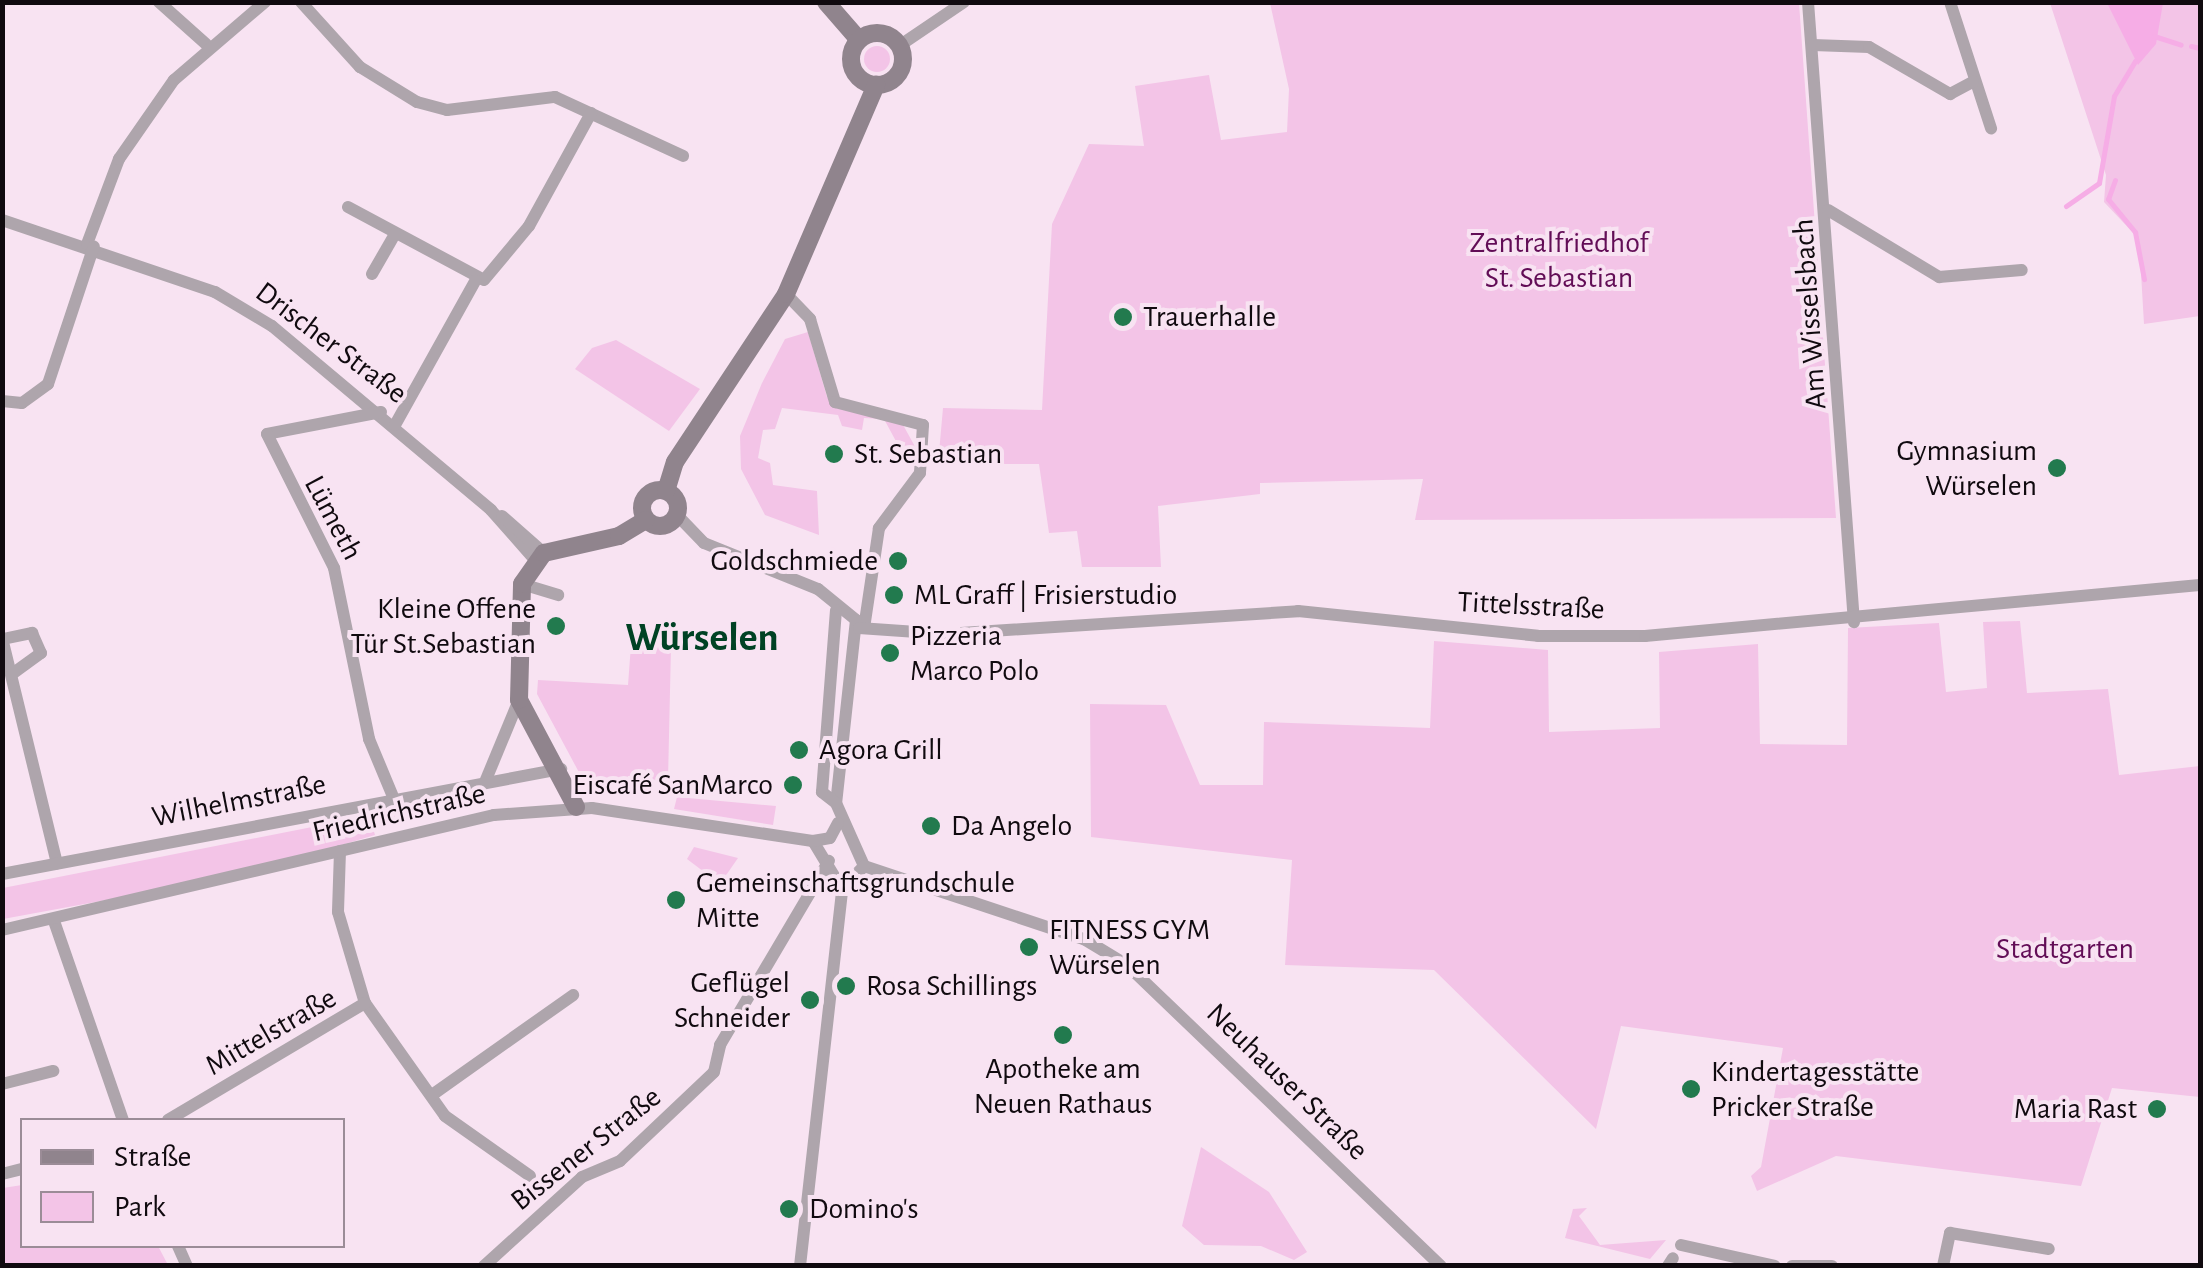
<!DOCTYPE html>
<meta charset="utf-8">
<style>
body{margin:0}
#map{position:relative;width:2203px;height:1268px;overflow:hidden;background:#f8e3f2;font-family:"Alegreya Sans",sans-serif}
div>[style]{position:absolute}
.green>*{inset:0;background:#f3c4e7}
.round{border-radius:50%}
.water>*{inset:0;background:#f6ade6}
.stream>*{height:5px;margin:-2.5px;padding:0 2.5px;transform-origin:2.5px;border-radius:2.5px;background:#f6ade6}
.street>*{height:12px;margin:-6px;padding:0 6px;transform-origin:6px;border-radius:6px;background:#aea5ac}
.secondary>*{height:18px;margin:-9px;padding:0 9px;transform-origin:9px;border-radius:9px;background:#90848d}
.secondary>.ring{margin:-9px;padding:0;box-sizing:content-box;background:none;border:18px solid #90848d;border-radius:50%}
.dots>*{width:28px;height:28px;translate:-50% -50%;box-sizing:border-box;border:5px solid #f8e3f2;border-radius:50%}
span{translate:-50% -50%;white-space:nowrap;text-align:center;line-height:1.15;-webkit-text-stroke:8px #f8e3f2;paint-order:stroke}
.park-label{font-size:30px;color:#620d56}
.street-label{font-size:30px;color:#100a0f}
.poi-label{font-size:30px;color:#100a0f}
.left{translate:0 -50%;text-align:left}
.right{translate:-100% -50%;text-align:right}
.district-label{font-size:40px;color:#004224;font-weight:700}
.frame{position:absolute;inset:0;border:5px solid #100a0f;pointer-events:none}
.legend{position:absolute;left:20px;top:1118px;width:325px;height:130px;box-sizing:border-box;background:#f8e3f2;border:2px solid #9b8c97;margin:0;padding:12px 18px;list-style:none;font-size:30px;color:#100a0f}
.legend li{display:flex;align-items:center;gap:20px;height:50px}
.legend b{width:50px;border:2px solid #9b8c97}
</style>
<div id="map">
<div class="green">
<i style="clip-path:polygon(1270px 3px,1799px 3px,1836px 518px,1415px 520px,1423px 479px,1260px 483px,1260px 494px,1158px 506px,1161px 567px,1082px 567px,1077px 531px,1049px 533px,1039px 464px,938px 464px,943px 408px,1042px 410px,1052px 224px,1089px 144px,1144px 146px,1135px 86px,1209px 75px,1221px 140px,1287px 132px,1289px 89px)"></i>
<i style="clip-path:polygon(2050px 3px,2200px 3px,2200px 316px,2144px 324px,2139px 239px,2104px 202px,2106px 175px)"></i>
<i class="round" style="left:864px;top:46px;width:26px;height:26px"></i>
<i style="clip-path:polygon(808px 332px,827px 397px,902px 423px,918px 452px,909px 462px,912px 449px,898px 445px,884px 419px,864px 418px,862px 430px,842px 426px,838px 415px,782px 408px,775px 429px,763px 430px,758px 458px,770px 463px,773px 485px,817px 491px,819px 535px,765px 515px,741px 469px,740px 436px,762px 383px,785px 339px)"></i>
<i style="clip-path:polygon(616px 340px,700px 389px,669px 431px,575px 369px,592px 348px)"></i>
<i style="clip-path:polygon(2020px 621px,2027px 693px,2108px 689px,2119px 775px,2200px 766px,2200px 1097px,2112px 1088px,2081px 1186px,1836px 1156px,1757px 1191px,1751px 1176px,1761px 1167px,1783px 1048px,1621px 1026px,1596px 1129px,1434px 970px,1285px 965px,1292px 860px,1091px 837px,1090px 704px,1166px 705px,1200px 785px,1263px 785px,1264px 722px,1430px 728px,1434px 641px,1548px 650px,1549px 732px,1660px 728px,1659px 652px,1758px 644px,1760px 744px,1847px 745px,1848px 628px,1939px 623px,1946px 692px,1987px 688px,1983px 622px)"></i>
<i style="clip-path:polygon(631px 645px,671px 647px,668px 780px,582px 778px,537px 694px,538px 680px,628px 685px)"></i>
<i style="clip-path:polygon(677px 797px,776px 806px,773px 825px,674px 809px)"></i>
<i style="clip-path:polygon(393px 811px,396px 822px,372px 825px,375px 835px,237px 876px,3px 919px,3px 888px)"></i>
<i style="clip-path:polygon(694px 847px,738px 858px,720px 884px,687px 859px)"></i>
<i style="clip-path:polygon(1201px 1147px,1269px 1192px,1307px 1252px,1294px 1260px,1261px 1246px,1204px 1245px,1182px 1226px)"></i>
<i style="clip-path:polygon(22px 1185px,22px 1246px,158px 1246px,168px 1265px,3px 1265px,3px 1188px)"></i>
<i style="clip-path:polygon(1587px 1208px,1579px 1216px,1600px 1245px,1666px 1240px,1650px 1259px,1565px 1238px,1573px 1209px)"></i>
</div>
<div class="water">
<i style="clip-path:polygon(2107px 3px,2163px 3px,2156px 44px,2138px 65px)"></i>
</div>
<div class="stream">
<i style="left:2200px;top:2px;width:1px;rotate:90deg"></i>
<i style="left:2154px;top:36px;width:28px;rotate:18deg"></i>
<i style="left:2191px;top:46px;width:9px;rotate:13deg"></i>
<i style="left:2115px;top:180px;width:20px;rotate:110deg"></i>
<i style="left:2108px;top:199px;width:43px;rotate:50.7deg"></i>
<i style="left:2135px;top:232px;width:48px;rotate:79.2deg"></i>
<i style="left:2066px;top:206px;width:40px;rotate:-34.9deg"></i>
<i style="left:2099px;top:183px;width:88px;rotate:-80.2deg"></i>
<i style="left:2114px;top:96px;width:41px;rotate:-59deg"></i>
</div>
<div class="street">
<i style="left:159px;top:2px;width:63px;rotate:41.8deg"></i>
<i style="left:301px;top:2px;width:88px;rotate:47.8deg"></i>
<i style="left:360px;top:67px;width:67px;rotate:31.6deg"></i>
<i style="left:417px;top:102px;width:31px;rotate:15deg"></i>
<i style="left:447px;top:110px;width:109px;rotate:-6.9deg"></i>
<i style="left:555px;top:97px;width:141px;rotate:24.7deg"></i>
<i style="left:1808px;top:2px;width:622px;rotate:85.76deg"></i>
<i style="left:1950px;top:2px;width:133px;rotate:72deg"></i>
<i style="left:1813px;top:45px;width:56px;rotate:2deg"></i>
<i style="left:1869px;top:47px;width:94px;rotate:30.1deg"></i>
<i style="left:1950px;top:94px;width:26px;rotate:-28deg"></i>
<i style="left:899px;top:46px;width:78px;rotate:-34.1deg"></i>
<i style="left:348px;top:207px;width:154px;rotate:28.2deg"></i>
<i style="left:484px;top:280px;width:70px;rotate:-50.2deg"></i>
<i style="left:529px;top:226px;width:129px;rotate:-61.2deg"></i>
<i style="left:1828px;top:210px;width:130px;rotate:31.1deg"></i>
<i style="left:1939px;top:277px;width:83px;rotate:-4.8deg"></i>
<i style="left:2px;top:220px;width:225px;rotate:18.7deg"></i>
<i style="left:215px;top:292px;width:66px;rotate:30.8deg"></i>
<i style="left:272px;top:326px;width:286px;rotate:40deg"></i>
<i style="left:491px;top:510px;width:68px;rotate:48.6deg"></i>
<i style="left:87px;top:244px;width:91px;rotate:-69.4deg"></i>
<i style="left:119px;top:159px;width:96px;rotate:-55.2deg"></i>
<i style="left:174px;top:80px;width:120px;rotate:-40.6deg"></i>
<i style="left:372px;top:274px;width:46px;rotate:-60.1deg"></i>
<i style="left:786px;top:294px;width:35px;rotate:46deg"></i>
<i style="left:810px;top:319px;width:87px;rotate:73.2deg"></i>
<i style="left:835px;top:402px;width:91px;rotate:14.6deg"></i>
<i style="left:923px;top:425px;width:48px;rotate:93.6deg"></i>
<i style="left:920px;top:473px;width:69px;rotate:126.7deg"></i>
<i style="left:879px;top:528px;width:101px;rotate:98.5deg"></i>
<i style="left:2px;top:401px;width:20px;rotate:6deg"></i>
<i style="left:22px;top:403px;width:32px;rotate:-36deg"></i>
<i style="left:48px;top:384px;width:145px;rotate:-71.6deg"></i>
<i style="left:381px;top:412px;width:116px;rotate:169.1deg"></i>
<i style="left:267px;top:434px;width:150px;rotate:63.4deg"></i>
<i style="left:334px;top:568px;width:175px;rotate:78.4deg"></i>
<i style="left:369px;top:739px;width:65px;rotate:67.4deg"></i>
<i style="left:395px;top:425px;width:165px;rotate:-60.9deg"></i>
<i style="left:677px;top:515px;width:39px;rotate:46deg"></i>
<i style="left:704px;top:543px;width:123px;rotate:22deg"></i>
<i style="left:818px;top:589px;width:49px;rotate:39.2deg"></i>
<i style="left:856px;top:620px;width:184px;rotate:96.2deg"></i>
<i style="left:836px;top:803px;width:69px;rotate:66deg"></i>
<i style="left:502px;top:516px;width:56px;rotate:41.4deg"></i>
<i style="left:522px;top:584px;width:38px;rotate:17deg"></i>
<i style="left:859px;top:628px;width:87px;rotate:3.9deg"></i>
<i style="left:946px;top:634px;width:353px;rotate:-3.7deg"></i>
<i style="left:1298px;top:611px;width:241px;rotate:5.9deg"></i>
<i style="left:1538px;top:636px;width:107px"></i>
<i style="left:1645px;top:636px;width:557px;rotate:-5.25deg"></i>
<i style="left:2px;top:638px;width:232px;rotate:76.3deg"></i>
<i style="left:3px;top:639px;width:30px;rotate:-12deg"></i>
<i style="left:32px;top:633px;width:22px;rotate:66deg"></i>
<i style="left:41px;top:653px;width:36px;rotate:144deg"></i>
<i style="left:485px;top:782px;width:89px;rotate:-67.5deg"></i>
<i style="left:836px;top:803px;width:18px;rotate:-142deg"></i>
<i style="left:822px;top:792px;width:182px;rotate:-85.6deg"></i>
<i style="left:813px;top:841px;width:56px;rotate:58.9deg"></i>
<i style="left:340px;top:851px;width:61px;rotate:91.9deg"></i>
<i style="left:338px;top:912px;width:95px;rotate:73.5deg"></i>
<i style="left:864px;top:866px;width:232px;rotate:18.4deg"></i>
<i style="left:1084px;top:939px;width:50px;rotate:31.2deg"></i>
<i style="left:1127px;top:965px;width:435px;rotate:43.8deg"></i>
<i style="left:2px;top:874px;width:569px;rotate:-10.64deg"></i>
<i style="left:54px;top:921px;width:211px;rotate:70.9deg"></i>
<i style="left:2px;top:930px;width:505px;rotate:-13.16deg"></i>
<i style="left:494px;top:815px;width:98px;rotate:-4.1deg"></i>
<i style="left:592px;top:808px;width:223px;rotate:8.5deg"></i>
<i style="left:813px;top:841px;width:17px;rotate:-10deg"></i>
<i style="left:830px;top:838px;width:17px;rotate:-62deg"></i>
<i style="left:365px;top:1003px;width:138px;rotate:54.7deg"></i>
<i style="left:445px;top:1116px;width:104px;rotate:35.2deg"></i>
<i style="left:2px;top:1084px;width:53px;rotate:-14.3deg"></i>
<i style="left:432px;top:1095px;width:173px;rotate:-35.3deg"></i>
<i style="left:168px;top:1120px;width:229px;rotate:-30.7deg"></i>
<i style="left:2px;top:1174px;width:21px;rotate:-14deg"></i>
<i style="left:1681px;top:1245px;width:96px;rotate:12.6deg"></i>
<i style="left:178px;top:1246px;width:22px;rotate:66deg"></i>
<i style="left:484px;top:1266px;width:132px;rotate:-42.2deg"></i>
<i style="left:582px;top:1177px;width:41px;rotate:-22.8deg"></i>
<i style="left:620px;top:1161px;width:129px;rotate:-43.4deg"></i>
<i style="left:714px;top:1072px;width:28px;rotate:-77deg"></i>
<i style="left:720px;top:1045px;width:214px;rotate:-59.4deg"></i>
<i style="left:800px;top:1266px;width:379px;rotate:-83.6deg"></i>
<i style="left:842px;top:889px;width:32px;rotate:-46deg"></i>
<i style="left:1668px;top:1266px;width:9px;rotate:-58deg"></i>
<i style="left:1792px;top:1266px;width:40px"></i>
<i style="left:1943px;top:1266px;width:34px;rotate:-78deg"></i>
<i style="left:1950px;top:1233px;width:100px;rotate:9.2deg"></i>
</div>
<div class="secondary">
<i style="left:826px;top:2px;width:50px;rotate:49deg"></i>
<i class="ring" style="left:851px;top:33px;width:34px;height:34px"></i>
<i class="ring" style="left:642px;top:490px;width:18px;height:18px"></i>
<i style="left:666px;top:491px;width:30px;rotate:-73deg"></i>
<i style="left:675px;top:462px;width:201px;rotate:-56.5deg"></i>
<i style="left:786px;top:294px;width:228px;rotate:-66.7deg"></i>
<i style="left:576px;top:807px;width:121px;rotate:-118deg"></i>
<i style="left:519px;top:700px;width:116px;rotate:-88.5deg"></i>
<i style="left:522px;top:584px;width:38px;rotate:-55deg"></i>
<i style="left:544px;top:553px;width:77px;rotate:-12.8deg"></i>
<i style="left:619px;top:536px;width:31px;rotate:-31deg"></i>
</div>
<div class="dots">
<i style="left:1123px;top:317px;background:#227a4e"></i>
<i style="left:834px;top:454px;background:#227a4e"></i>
<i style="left:2057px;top:468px;background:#227a4e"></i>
<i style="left:898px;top:561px;background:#227a4e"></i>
<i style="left:894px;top:595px;background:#227a4e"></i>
<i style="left:556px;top:626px;background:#227a4e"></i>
<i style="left:890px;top:653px;background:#227a4e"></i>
<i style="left:799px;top:750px;background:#227a4e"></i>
<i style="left:793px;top:785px;background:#227a4e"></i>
<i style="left:931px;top:826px;background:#227a4e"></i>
<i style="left:676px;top:900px;background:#227a4e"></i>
<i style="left:1029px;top:947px;background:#227a4e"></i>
<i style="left:846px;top:986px;background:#227a4e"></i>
<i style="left:810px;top:1000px;background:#227a4e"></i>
<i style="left:1063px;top:1035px;background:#227a4e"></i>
<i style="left:1691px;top:1089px;background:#227a4e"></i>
<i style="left:2157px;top:1109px;background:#227a4e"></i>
<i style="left:789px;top:1209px;background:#227a4e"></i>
</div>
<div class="park-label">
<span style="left:1559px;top:260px">Zentralfriedhof<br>St. Sebastian</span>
<span style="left:2065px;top:949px">Stadtgarten</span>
</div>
<div class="street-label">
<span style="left:1810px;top:314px;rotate:-94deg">Am Wisselsbach</span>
<span style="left:331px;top:343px;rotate:37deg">Drischer Straße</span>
<span style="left:333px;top:518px;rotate:62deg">Lümeth</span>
<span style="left:1531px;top:606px;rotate:3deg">Tittelsstraße</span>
<span style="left:239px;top:801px;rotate:-11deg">Wilhelmstraße</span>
<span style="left:399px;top:813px;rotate:-13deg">Friedrichstraße</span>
<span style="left:271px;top:1032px;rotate:-30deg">Mittelstraße</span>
<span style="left:1287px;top:1082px;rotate:44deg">Neuhauser Straße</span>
<span style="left:586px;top:1149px;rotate:-38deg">Bissener Straße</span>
</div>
<div class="poi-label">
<span class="left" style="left:1143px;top:317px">Trauerhalle</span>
<span class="right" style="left:2037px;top:468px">Gymnasium<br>Würselen</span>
<span class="left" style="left:854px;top:454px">St. Sebastian</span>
<span class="right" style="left:878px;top:561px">Goldschmiede</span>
<span class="left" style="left:914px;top:595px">ML Graff | Frisierstudio</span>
<span class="right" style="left:536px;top:626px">Kleine Offene<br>Tür St.Sebastian</span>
<span class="left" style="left:910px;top:653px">Pizzeria<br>Marco Polo</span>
<span class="left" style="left:819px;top:750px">Agora Grill</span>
<span class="right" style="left:773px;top:785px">Eiscafé SanMarco</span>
<span class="left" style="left:951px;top:826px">Da Angelo</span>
<span class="left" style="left:696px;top:900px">Gemeinschaftsgrundschule<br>Mitte</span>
<span class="left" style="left:1049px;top:947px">FITNESS GYM<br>Würselen</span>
<span class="right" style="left:790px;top:1000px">Geflügel<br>Schneider</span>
<span class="left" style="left:866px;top:986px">Rosa Schillings</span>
<span style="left:1063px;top:1086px">Apotheke am<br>Neuen Rathaus</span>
<span class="left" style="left:1711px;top:1089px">Kindertagesstätte<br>Pricker Straße</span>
<span class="right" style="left:2137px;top:1109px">Maria Rast</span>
<span class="left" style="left:809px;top:1209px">Domino's</span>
</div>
<div class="district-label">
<span style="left:702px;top:638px">Würselen</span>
</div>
<div class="frame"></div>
<ul class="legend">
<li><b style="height:12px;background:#90848d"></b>Straße</li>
<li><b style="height:28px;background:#f3c4e7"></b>Park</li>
</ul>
</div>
